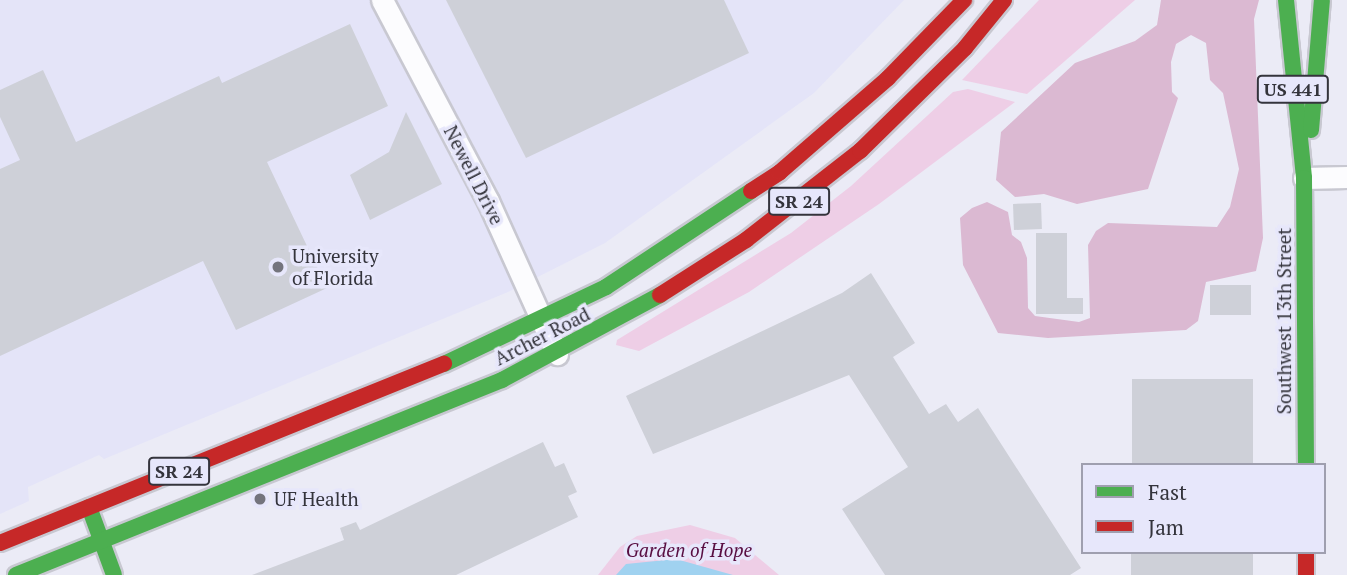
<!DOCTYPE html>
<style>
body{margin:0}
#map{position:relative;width:1347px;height:575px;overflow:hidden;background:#ebebf6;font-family:"PT Serif",serif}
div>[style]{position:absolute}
.built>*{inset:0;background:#e4e4f8}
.green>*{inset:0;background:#eecee6}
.forest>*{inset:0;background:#dbb9d2}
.water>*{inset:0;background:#a0d2f0}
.building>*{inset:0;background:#ced0d8;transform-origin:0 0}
.roads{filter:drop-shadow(2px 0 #c8c8d1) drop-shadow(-2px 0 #c8c8d1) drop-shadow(0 2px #c8c8d1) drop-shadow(0 -2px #c8c8d1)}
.street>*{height:21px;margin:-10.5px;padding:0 10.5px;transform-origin:10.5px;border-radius:10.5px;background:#fcfcfe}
.fast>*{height:16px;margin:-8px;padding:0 8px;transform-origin:8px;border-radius:8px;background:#4caf50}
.jam>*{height:16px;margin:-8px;padding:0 8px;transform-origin:8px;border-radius:8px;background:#c62828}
.dots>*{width:19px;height:19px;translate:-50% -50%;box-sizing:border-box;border:4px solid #e7e7fb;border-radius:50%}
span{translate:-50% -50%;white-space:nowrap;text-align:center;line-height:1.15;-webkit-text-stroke:7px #e7e7fb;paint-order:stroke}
.shield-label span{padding:2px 5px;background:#e7e7fb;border:2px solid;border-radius:5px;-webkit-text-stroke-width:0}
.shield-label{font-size:18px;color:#34343c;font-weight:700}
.street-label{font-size:19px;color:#34343c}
.poi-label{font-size:19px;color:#34343c}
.left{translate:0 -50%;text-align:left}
.park-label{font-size:19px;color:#580e42;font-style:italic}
.legend{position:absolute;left:1081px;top:463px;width:245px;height:91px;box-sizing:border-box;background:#e7e7fb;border:2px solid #9f9faf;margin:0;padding:9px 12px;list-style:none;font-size:21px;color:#34343c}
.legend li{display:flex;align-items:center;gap:14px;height:35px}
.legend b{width:35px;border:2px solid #9f9faf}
</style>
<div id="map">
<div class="built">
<i style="clip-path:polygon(0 0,904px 0,814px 93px,605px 243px,508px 292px,104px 459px,99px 455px,28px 487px,29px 501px,0 514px)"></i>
</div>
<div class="green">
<i style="clip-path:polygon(1039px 0,1135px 0,1027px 94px,962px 80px)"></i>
<i style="clip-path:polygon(968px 89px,1015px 102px,879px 204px,749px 292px,639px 351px,616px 345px,617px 340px,791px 233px,851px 186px,953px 92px)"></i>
<i style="clip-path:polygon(690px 525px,735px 538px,779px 575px,598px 575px,620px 547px,637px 536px)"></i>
</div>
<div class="forest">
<i style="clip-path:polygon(1161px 0,1259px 0,1254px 19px,1263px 238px,1256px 271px,1206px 282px,1198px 321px,1186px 330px,1048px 338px,998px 333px,963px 265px,960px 218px,972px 208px,987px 202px,1008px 212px,1012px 235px,1021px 242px,1027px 258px,1028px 308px,1035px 316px,1079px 322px,1090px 318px,1088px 245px,1096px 231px,1108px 223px,1217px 227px,1230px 207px,1239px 169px,1223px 93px,1210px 80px,1206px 43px,1191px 35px,1176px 44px,1171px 62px,1172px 92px,1178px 98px,1148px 189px,1077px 204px,1044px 194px,1015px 197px,996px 180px,1001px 132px,1075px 63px,1135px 41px,1157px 25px)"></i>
</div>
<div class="water">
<i style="clip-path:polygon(676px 559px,733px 575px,616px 575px,626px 564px)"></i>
</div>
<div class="building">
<i style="clip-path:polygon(446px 0,724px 0,749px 53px,526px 158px)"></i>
<i style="clip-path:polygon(350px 24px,388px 106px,267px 162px,327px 288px,236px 330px,203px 261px,0 356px,0 169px,20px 160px,0 117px,0 90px,43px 70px,76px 142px,219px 76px,222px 83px)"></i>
<i style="clip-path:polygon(406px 112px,442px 184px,370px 220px,350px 175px,389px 152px)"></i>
<i style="left:1041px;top:203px;width:26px;height:28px;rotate:88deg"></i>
<i style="clip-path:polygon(1036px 233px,1067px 233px,1067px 298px,1083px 298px,1083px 314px,1036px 314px)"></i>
<i style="clip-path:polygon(871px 273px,915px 343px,893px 357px,929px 414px,946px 404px,958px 422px,978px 408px,1081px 568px,1070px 575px,885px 575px,842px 509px,908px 467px,849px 375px,653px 454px,626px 396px,842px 293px)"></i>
<i style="left:1210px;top:285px;width:41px;height:30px"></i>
<i style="left:1132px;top:379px;width:121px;height:86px"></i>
<i style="clip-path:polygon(543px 442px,555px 467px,564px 463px,577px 492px,568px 496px,578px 517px,456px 575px,252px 575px,344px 540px,340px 528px,356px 522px,360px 530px)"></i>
<i style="left:1131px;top:552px;width:122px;height:23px"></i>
</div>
<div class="roads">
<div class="street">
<i style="left:382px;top:0;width:227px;rotate:62.2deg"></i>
<i style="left:488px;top:201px;width:168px;rotate:65.7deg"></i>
<i style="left:1304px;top:178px;width:43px;rotate:-1.3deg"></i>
</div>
<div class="fast">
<i style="left:1286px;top:0;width:179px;rotate:84.2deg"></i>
<i style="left:1304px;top:178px;width:287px;rotate:89.6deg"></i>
<i style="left:1311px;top:130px;width:130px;rotate:-85.2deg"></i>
<i style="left:444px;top:364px;width:179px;rotate:-25.4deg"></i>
<i style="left:606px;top:287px;width:174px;rotate:-33.5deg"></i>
<i style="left:89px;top:507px;width:72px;rotate:69.8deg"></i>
<i style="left:16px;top:575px;width:524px;rotate:-21.86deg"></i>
<i style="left:502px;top:380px;width:179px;rotate:-28.3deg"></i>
</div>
<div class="jam">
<i style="left:751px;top:191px;width:35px;rotate:-33deg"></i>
<i style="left:780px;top:172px;width:143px;rotate:-41deg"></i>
<i style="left:888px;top:78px;width:109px;rotate:-45.7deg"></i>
<i style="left:660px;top:295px;width:102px;rotate:-32.6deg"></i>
<i style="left:746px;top:240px;width:145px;rotate:-38deg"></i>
<i style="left:860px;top:151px;width:147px;rotate:-44.4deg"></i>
<i style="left:965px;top:48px;width:62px;rotate:-50.9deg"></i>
<i style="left:0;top:543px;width:479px;rotate:-22deg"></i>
<i style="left:1306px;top:552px;width:23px;rotate:90deg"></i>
</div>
</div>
<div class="dots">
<i style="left:278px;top:267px;background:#74747d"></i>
<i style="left:260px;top:499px;background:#74747d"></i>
</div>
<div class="shield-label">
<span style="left:1293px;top:89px">US 441</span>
<span style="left:799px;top:201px">SR 24</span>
<span style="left:179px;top:471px">SR 24</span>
</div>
<div class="street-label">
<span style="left:474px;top:175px;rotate:63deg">Newell Drive</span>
<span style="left:1284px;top:321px;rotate:-90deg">Southwest 13th Street</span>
<span style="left:542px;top:336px;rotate:-27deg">Archer Road</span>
</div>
<div class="poi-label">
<span class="left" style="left:292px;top:267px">University<br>of Florida</span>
<span class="left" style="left:274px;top:499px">UF Health</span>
</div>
<div class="park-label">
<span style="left:689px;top:550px">Garden of Hope</span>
</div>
<ul class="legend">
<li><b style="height:9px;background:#4caf50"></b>Fast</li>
<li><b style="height:9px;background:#c62828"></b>Jam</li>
</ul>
</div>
